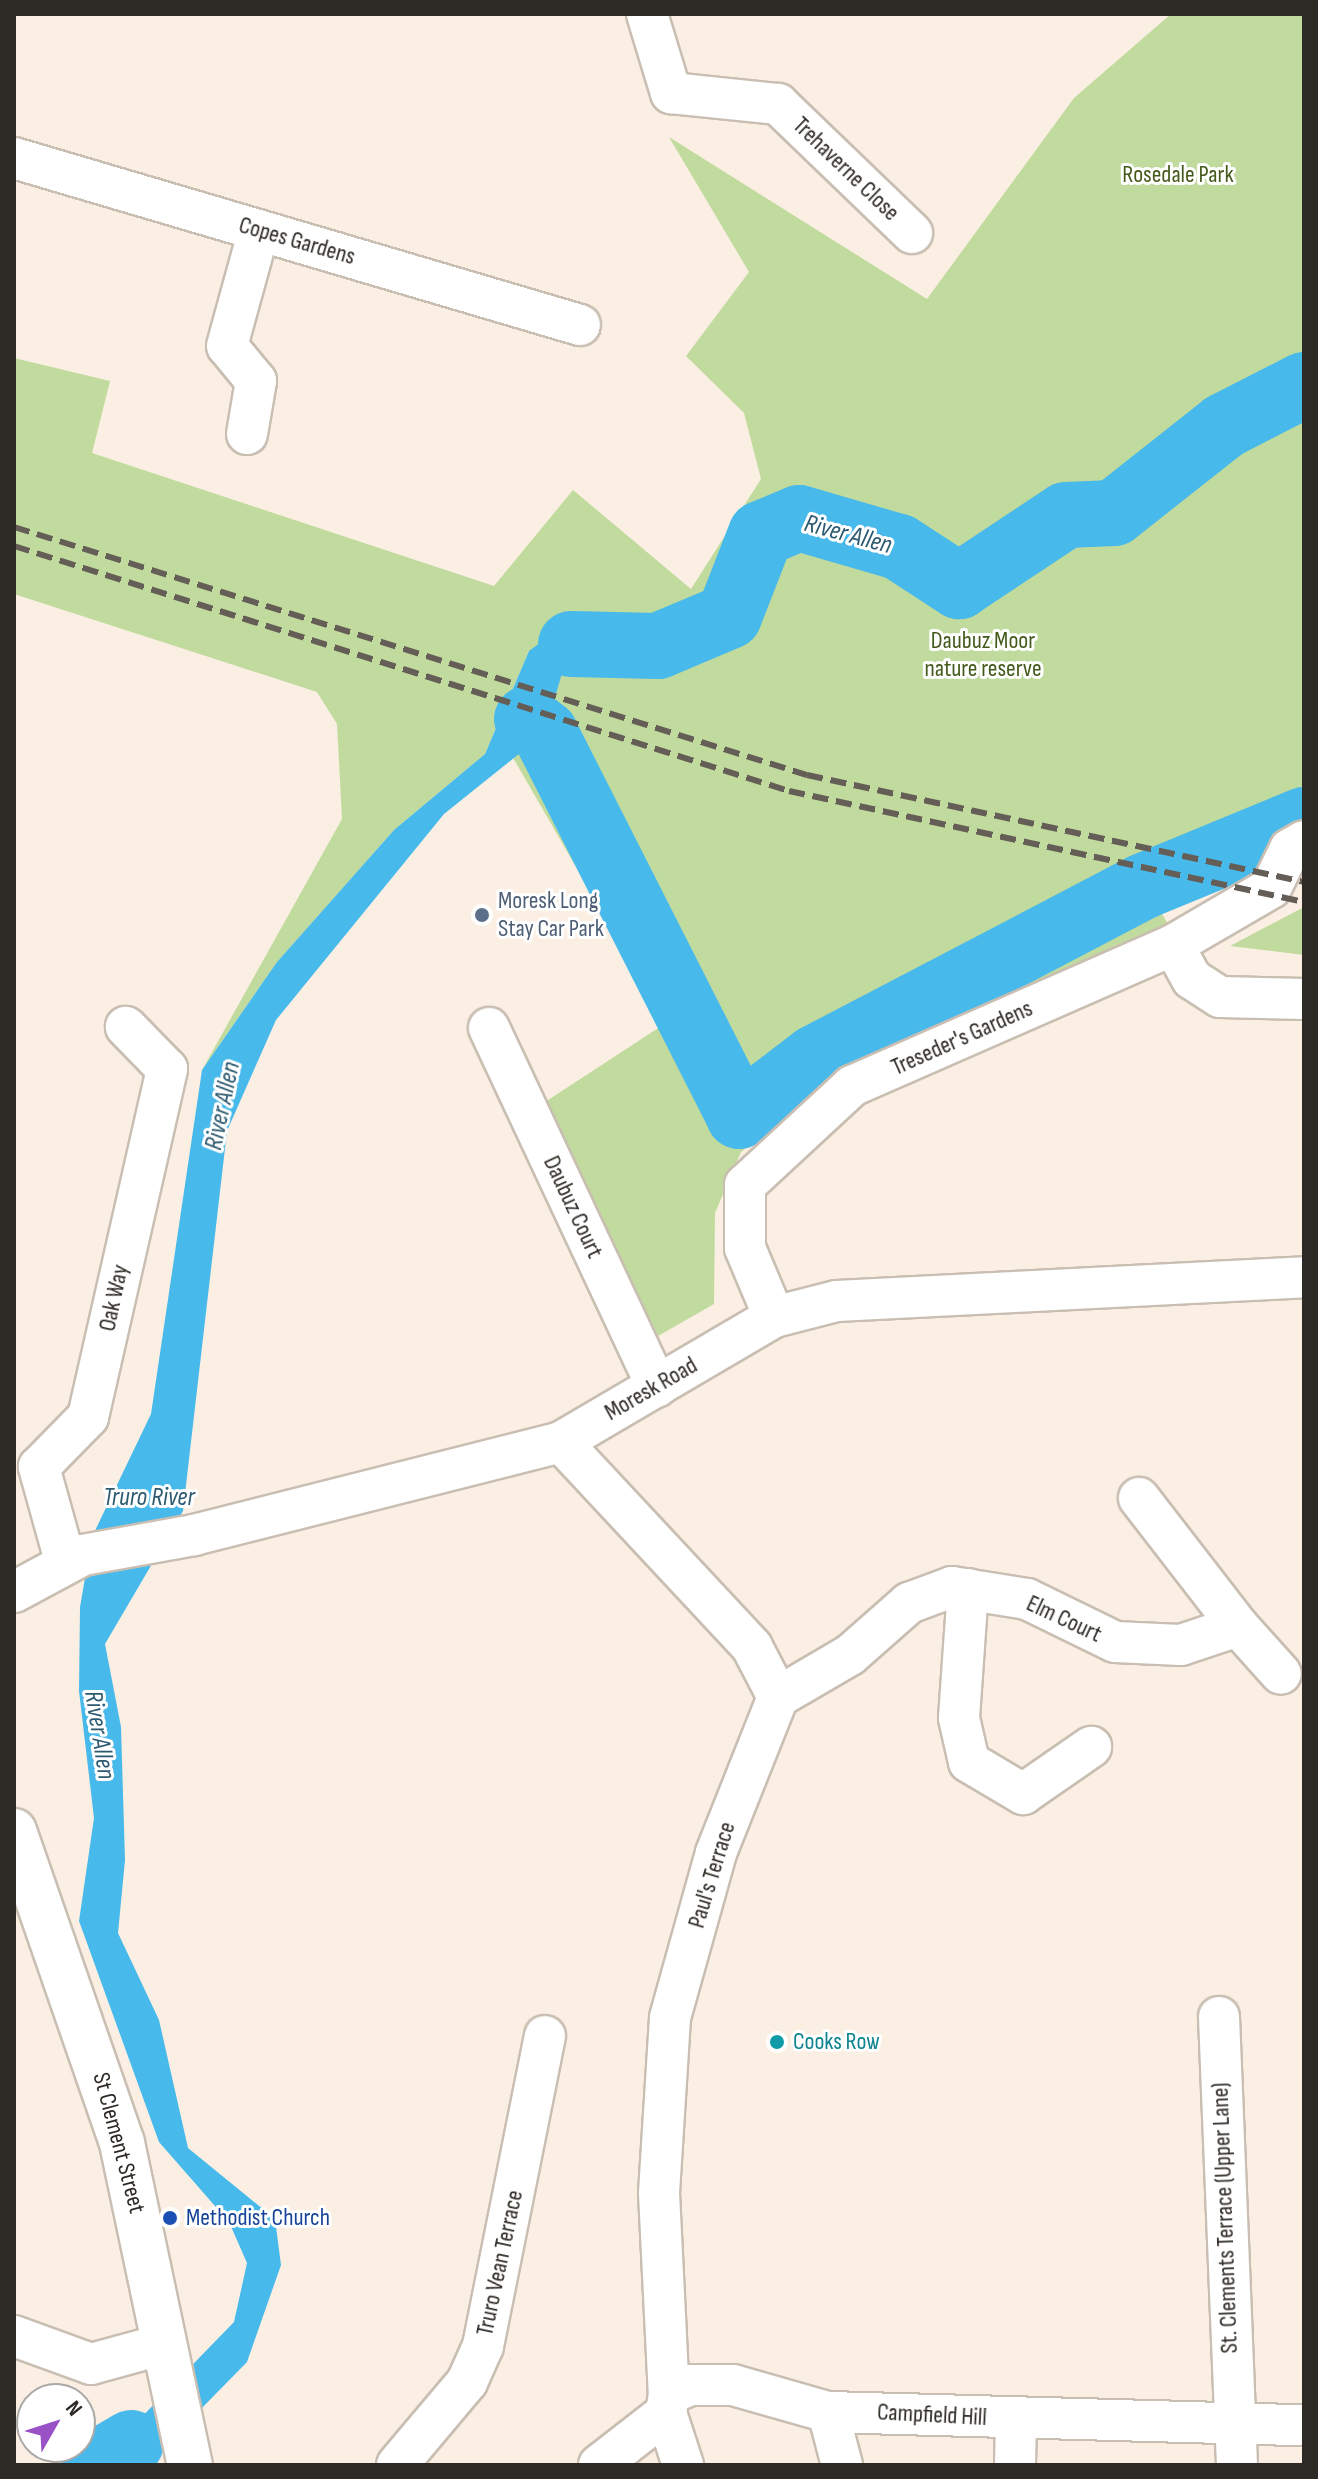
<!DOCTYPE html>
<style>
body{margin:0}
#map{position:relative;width:1318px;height:2479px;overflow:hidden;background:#faefe2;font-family:"Sofia Sans Condensed",sans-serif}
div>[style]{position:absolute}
.green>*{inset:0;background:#c1da9d}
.water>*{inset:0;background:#47b9eb}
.river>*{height:66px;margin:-33px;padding:0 33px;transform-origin:33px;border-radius:33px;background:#47b9eb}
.roads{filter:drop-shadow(2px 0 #c9beb2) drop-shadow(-2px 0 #c9beb2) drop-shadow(0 2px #c9beb2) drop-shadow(0 -2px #c9beb2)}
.street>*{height:40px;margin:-20px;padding:0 20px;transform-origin:20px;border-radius:20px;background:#fff}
.secondary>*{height:44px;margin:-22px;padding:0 22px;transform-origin:22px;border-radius:22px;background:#fff}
.rail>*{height:6px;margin-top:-3px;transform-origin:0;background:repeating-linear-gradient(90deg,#645e57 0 16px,transparent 0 24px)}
.dots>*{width:22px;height:22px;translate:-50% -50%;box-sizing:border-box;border:4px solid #fff;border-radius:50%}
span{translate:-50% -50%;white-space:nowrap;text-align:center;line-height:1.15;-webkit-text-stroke:6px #fff;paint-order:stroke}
.street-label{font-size:24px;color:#2d2924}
.park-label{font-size:24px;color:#445a1b}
.service-label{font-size:24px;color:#4e5e75}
.left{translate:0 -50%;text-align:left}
.culture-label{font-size:24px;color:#0d838f}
.transit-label{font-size:24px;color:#164399}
.water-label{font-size:26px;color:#2d5a70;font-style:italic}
.frame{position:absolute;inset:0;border:16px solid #2d2924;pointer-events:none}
.north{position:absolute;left:16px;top:2383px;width:80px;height:80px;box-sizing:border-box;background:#fff;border:2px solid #aba9a7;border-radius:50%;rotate:51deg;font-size:22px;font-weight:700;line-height:32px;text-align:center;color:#2d2924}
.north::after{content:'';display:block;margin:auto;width:28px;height:36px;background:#9951c5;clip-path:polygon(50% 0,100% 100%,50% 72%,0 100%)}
</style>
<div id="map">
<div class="green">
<i style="clip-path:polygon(1171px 14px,1304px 14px,1304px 820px,1145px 886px,1168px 924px,855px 1061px,741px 1152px,715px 1213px,714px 1304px,658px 1336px,545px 1102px,666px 1023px,512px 756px,545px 733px,564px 665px,599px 653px,635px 661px,657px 645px,529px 651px,485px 754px,394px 830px,277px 962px,202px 1070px,342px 819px,337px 724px,317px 692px,14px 594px,14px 358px,110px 381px,92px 453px,494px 586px,573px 490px,691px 589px,761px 479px,744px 413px,686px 356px,749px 272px,669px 137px,927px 299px,1074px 98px)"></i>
<i style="clip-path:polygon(1304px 907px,1304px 955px,1230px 946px)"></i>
</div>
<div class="water">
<i style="clip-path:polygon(572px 619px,658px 646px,635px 661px,599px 653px,564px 666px,545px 733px,444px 814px,276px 1020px,227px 1131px,183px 1511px,105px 1644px,121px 1727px,125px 1860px,118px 1933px,159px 2020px,188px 2148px,275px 2219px,281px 2265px,247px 2362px,197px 2413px,118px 2465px,95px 2465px,234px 2322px,247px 2263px,229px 2222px,159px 2142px,79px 1921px,94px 1818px,79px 1691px,80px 1607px,92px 1537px,151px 1414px,202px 1070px,277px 962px,394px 830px,485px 754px,529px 651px)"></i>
</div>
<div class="river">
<i style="left:571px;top:644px;width:87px;rotate:1.3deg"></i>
<i style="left:658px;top:646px;width:77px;rotate:-22.9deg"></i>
<i style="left:729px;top:616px;width:88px;rotate:-68.7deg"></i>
<i style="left:761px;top:534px;width:41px;rotate:-22.8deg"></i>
<i style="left:799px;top:518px;width:104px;rotate:16.2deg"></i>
<i style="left:899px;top:547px;width:72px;rotate:33deg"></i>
<i style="left:959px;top:586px;width:128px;rotate:-33.6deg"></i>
<i style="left:1066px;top:515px;width:48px;rotate:-2.4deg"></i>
<i style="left:1114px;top:513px;width:140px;rotate:-38.3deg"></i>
<i style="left:1224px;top:426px;width:90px;rotate:-27.1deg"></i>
<i style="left:527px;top:719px;width:23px;rotate:38deg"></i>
<i style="left:545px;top:733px;width:429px;rotate:63.1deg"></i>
<i style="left:739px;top:1116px;width:96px;rotate:-37.3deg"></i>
<i style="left:815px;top:1058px;width:371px;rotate:-27.6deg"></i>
<i style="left:1144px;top:886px;width:173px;rotate:-22.4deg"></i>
<i style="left:94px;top:2465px;width:43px;rotate:-30.7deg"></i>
</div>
<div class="roads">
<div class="street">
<i style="left:647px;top:14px;width:83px;rotate:73.1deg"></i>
<i style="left:671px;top:93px;width:108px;rotate:5.9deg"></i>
<i style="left:778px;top:104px;width:186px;rotate:43.9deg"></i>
<i style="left:14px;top:158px;width:590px;rotate:16.44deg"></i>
<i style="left:247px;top:434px;width:54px;rotate:-80.4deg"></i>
<i style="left:256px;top:381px;width:45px;rotate:-129.6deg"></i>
<i style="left:227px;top:346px;width:120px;rotate:-74.6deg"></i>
<i style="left:1173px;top:945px;width:39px;rotate:61deg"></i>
<i style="left:1192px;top:979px;width:33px;rotate:33deg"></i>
<i style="left:1220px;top:997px;width:84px;rotate:1.4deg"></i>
<i style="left:489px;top:1028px;width:396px;rotate:64.9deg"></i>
<i style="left:774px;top:1317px;width:75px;rotate:-112.8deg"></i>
<i style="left:745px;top:1248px;width:63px;rotate:-90deg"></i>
<i style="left:745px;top:1185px;width:146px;rotate:-42.8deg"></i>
<i style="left:852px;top:1086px;width:351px;rotate:-23.7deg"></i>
<i style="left:1173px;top:945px;width:113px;rotate:-30.2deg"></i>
<i style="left:1271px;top:888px;width:43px;rotate:-64deg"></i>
<i style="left:1290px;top:849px;width:16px;rotate:-30deg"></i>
<i style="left:561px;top:1442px;width:280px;rotate:47deg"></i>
<i style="left:752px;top:1647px;width:56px;rotate:62.5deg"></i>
<i style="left:778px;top:1697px;width:168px;rotate:111.7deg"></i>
<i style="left:716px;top:1853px;width:171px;rotate:105.6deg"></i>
<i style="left:670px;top:2018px;width:175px;rotate:93.6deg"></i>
<i style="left:659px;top:2193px;width:201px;rotate:87.2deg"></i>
<i style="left:1139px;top:1498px;width:162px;rotate:52.3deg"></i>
<i style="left:66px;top:1564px;width:101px;rotate:-105.6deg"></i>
<i style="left:39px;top:1467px;width:70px;rotate:-45.6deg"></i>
<i style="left:88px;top:1417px;width:357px;rotate:-77.2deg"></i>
<i style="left:167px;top:1069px;width:59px;rotate:-134.3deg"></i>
<i style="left:968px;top:1589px;width:129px;rotate:94deg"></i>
<i style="left:959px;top:1718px;width:45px;rotate:77.2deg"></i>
<i style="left:969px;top:1762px;width:63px;rotate:30.7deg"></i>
<i style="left:1023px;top:1794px;width:83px;rotate:-34.7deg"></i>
<i style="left:14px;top:1592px;width:78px;rotate:-28.2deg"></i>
<i style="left:83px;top:1555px;width:113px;rotate:-10.2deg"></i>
<i style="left:194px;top:1535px;width:379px;rotate:-14.2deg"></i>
<i style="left:561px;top:1442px;width:247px;rotate:-30.4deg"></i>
<i style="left:774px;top:1317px;width:65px;rotate:-14.3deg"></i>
<i style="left:837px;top:1301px;width:468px;rotate:-2.9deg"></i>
<i style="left:778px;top:1697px;width:83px;rotate:-30.3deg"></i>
<i style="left:850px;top:1655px;width:79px;rotate:-41.4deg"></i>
<i style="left:909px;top:1603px;width:46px;rotate:-20.4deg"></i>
<i style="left:952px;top:1587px;width:76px;rotate:9.1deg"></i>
<i style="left:1027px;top:1599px;width:98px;rotate:26deg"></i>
<i style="left:1115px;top:1642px;width:66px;rotate:2.6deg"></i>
<i style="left:1181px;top:1645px;width:60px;rotate:-18.4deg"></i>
<i style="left:1238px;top:1626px;width:64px;rotate:48.1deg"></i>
<i style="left:1219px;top:2017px;width:448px;rotate:87.7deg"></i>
<i style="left:14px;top:2336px;width:82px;rotate:20deg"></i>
<i style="left:91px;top:2364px;width:76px;rotate:-15.3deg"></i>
<i style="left:828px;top:2412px;width:55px;rotate:75.2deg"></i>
<i style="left:666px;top:2413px;width:55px;rotate:71.9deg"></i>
<i style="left:397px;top:2465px;width:109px;rotate:-49.9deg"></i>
<i style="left:467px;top:2382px;width:39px;rotate:-66deg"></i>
<i style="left:483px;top:2346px;width:316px;rotate:-78.7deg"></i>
<i style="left:599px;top:2465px;width:85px;rotate:-37.8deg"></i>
<i style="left:666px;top:2413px;width:19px;rotate:-81deg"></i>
<i style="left:669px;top:2394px;width:23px;rotate:-23deg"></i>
<i style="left:690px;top:2385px;width:43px"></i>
<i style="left:733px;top:2385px;width:99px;rotate:15.9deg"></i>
<i style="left:828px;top:2412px;width:476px;rotate:1.6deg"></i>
<i style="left:1015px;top:2465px;width:45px;rotate:-88.7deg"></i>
</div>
<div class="secondary">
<i style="left:14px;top:1831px;width:330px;rotate:70.9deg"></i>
<i style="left:122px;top:2143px;width:329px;rotate:78.1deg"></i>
</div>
</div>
<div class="rail">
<i style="left:14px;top:527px;width:831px;rotate:17.37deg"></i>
<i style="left:807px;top:775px;width:508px;rotate:12.15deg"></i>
<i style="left:14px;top:546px;width:813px;rotate:17.54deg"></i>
<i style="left:789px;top:791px;width:527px;rotate:12.16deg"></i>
</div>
<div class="dots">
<i style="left:482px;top:915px;background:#5c6f8a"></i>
<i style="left:777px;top:2042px;background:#0f9aa8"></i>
<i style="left:170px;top:2218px;background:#1a4fb4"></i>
</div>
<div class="street-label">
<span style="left:846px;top:169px;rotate:44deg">Trehaverne Close</span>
<span style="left:297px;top:241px;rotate:16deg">Copes Gardens</span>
<span style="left:962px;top:1038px;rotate:-24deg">Treseder's Gardens</span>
<span style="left:573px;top:1207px;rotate:65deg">Daubuz Court</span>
<span style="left:114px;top:1298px;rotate:-78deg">Oak Way</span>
<span style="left:651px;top:1389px;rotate:-30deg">Moresk Road</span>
<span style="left:1064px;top:1619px;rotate:25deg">Elm Court</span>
<span style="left:712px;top:1875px;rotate:-73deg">Paul's Terrace</span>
<span style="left:119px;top:2143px;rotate:75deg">St Clement Street</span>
<span style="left:1225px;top:2218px;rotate:-92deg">St. Clements Terrace (Upper Lane)</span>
<span style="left:500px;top:2263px;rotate:-78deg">Truro Vean Terrace</span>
<span style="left:932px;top:2415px;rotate:3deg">Campfield Hill</span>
</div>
<div class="park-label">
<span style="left:1178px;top:175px">Rosedale Park</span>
<span style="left:983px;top:655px">Daubuz Moor<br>nature reserve</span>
</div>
<div class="service-label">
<span class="left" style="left:498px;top:915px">Moresk Long<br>Stay Car Park</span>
</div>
<div class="culture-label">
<span class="left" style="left:793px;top:2042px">Cooks Row</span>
</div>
<div class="transit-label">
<span class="left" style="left:186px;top:2218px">Methodist Church</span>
</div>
<div class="water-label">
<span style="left:848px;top:535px;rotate:15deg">River Allen</span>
<span style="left:223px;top:1106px;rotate:-78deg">River Allen</span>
<span style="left:149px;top:1498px">Truro River</span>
<span style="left:99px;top:1735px;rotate:81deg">River Allen</span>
</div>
<div class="frame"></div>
<div class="north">N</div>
</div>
